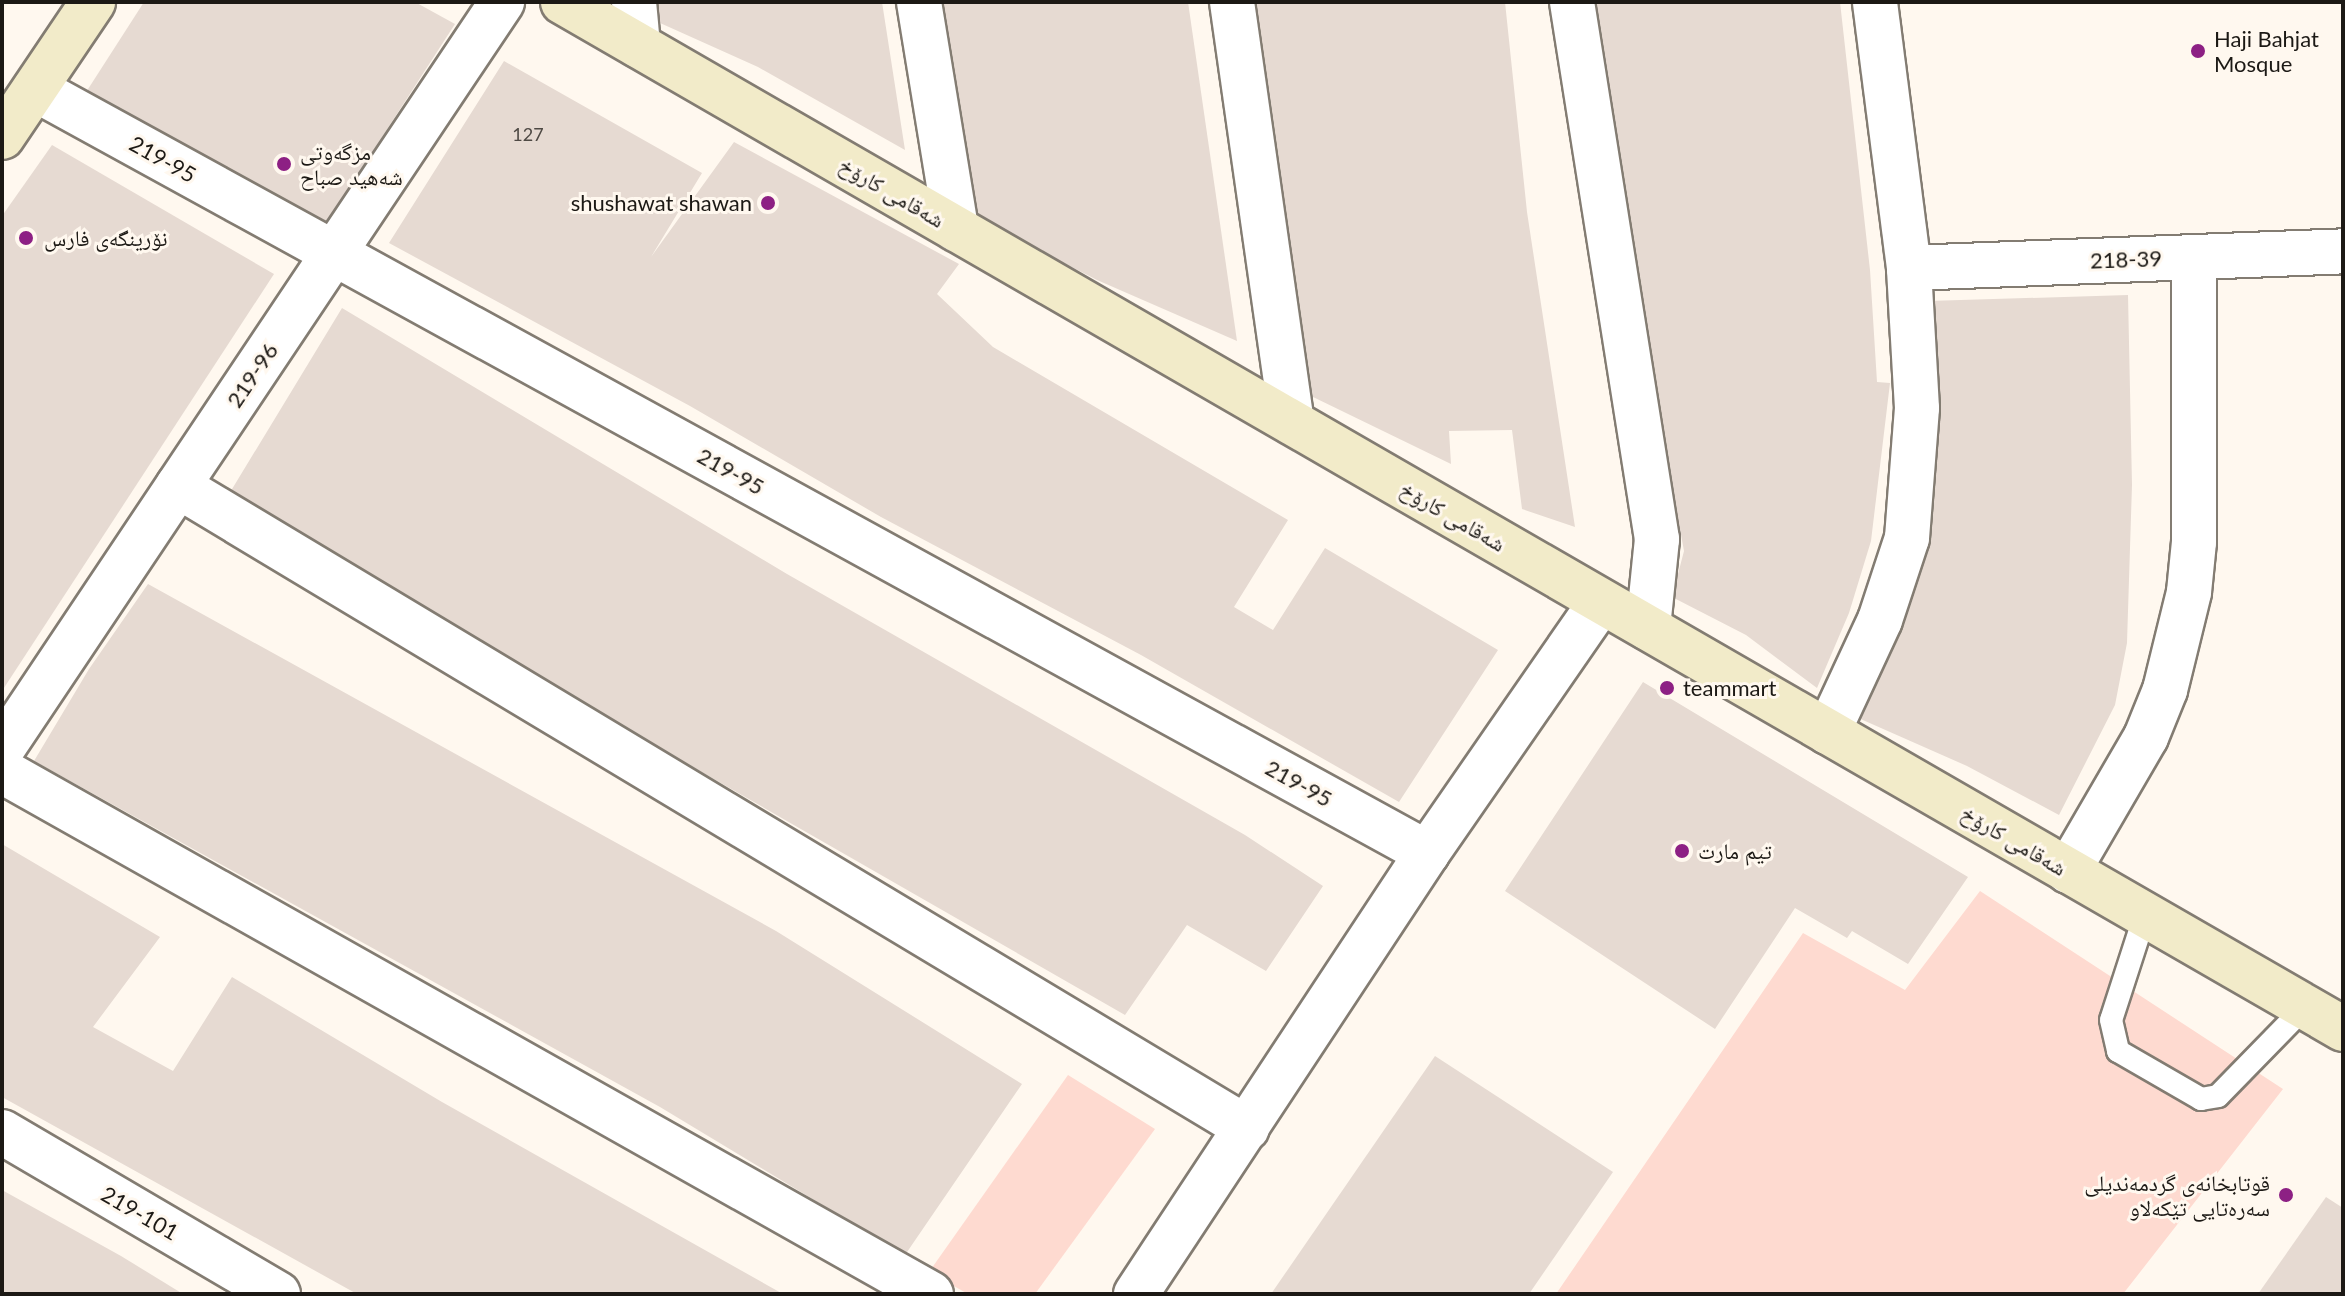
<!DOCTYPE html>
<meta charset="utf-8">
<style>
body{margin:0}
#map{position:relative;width:2345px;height:1296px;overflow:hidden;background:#fff8ef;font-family:Lato,"Noto Naskh Arabic",sans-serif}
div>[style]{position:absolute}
.green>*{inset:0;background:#fedad0}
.building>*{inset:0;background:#e6dad2}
.roads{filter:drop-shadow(2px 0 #837c72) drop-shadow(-2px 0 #837c72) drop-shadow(0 2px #837c72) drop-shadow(0 -2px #837c72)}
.lane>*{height:22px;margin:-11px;padding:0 11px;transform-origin:11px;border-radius:11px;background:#fff}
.street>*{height:44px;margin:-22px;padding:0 22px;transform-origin:22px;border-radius:22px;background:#fff}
.secondary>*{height:44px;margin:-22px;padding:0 22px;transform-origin:22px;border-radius:22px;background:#f2ebc9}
.dots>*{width:22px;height:22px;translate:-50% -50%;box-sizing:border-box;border:4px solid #fff8ef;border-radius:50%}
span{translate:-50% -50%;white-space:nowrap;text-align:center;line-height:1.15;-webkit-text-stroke:6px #fff8ef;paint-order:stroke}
.number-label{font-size:18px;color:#4e4944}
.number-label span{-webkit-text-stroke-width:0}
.poi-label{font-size:22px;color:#1c1915}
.left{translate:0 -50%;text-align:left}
.right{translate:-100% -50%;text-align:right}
.street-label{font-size:22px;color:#1c1915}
.frame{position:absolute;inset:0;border:4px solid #1c1915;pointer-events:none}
</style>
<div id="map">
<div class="green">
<i style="clip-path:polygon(1980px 891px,2283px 1089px,2123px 1294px,1556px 1294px,1803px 933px,1905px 990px)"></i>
<i style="clip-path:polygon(1068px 1075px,1155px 1129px,1035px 1294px,968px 1294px,929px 1272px)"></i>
</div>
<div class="building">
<i style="clip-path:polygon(144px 2px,415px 2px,455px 24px,324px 227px,81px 100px)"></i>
<i style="clip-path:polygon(639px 2px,882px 2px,905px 150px,758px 67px,640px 14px)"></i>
<i style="clip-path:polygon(941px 2px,1188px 2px,1237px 341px,1097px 280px,961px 210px)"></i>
<i style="clip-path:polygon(1252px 2px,1505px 2px,1527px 212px,1575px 527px,1522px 509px,1512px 430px,1449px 431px,1451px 464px,1311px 396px)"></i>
<i style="clip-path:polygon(1586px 2px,1840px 2px,1870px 270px,1877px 382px,1890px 383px,1871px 541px,1849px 613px,1817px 688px,1746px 635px,1672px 597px,1684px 551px,1663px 436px,1632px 348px)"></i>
<i style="clip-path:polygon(504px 61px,702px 173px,651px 257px,734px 142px,959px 264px,937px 294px,993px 347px,1288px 520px,1234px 607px,1273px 630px,1325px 548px,1498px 650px,1399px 802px,1141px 655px,881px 517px,690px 406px,389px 243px)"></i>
<i style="clip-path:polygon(52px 145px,274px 274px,2px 691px,2px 216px)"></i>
<i style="clip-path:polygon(2128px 295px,2132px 485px,2127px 643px,2115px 705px,2059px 815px,1967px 766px,1856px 717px,1928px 301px)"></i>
<i style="clip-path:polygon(342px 308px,787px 574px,1245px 835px,1323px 886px,1266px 971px,1187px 925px,1125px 1015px,226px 499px)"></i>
<i style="clip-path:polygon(148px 584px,776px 931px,1022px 1084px,905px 1255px,660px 1107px,34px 761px,89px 669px)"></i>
<i style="clip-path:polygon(1643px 682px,1968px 877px,1908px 964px,1852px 931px,1847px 938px,1795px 908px,1715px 1029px,1505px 891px)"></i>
<i style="clip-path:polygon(2px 844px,160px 937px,93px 1027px,173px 1071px,232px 977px,442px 1102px,783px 1294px,357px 1294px,2px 1097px)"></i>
<i style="clip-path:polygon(1435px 1056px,1613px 1172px,1529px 1294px,1271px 1294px)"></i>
<i style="clip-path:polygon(2px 1190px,121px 1256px,183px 1294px,2px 1294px)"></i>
<i style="clip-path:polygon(2326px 1197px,2343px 1208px,2343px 1294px,2258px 1294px)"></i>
</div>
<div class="roads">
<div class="lane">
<i style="left:2145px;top:915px;width:110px;rotate:107.9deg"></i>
<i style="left:2111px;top:1020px;width:32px;rotate:77deg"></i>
<i style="left:2118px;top:1051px;width:96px;rotate:30deg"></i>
<i style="left:2201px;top:1099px;width:17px;rotate:-10deg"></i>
<i style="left:2218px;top:1096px;width:124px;rotate:-45.7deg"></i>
</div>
<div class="street">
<i style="left:634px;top:2px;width:43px;rotate:84.7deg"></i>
<i style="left:919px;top:2px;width:230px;rotate:80.7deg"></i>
<i style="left:1232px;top:2px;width:424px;rotate:81.9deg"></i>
<i style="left:1572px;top:2px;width:544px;rotate:81.01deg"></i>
<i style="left:1657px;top:539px;width:89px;rotate:95.8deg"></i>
<i style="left:35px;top:89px;width:1588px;rotate:28.76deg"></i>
<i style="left:1909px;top:268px;width:434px;rotate:-2.2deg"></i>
<i style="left:178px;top:486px;width:1247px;rotate:30.99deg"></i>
<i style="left:1828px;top:732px;width:123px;rotate:-65.1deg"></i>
<i style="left:1880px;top:620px;width:86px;rotate:-71.8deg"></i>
<i style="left:1907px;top:538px;width:130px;rotate:-85.6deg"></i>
<i style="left:1917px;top:408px;width:140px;rotate:-93.3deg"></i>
<i style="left:1909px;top:268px;width:268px;rotate:-97.3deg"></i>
<i style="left:2px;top:749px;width:899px;rotate:-56.2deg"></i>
<i style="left:2px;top:771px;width:1066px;rotate:29.38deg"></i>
<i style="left:2068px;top:871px;width:155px;rotate:-59.8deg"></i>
<i style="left:2146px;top:737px;width:51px;rotate:-68deg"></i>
<i style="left:2165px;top:690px;width:101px;rotate:-76.2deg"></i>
<i style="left:2189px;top:592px;width:50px;rotate:-84.3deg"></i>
<i style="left:2194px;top:542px;width:285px;rotate:-90deg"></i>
<i style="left:2px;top:1132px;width:320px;rotate:30.4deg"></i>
<i style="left:1136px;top:1294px;width:528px;rotate:-56.58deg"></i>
<i style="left:1427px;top:853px;width:305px;rotate:-55.3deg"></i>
</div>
<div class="secondary">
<i style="left:563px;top:2px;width:2055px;rotate:29.98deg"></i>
<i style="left:2px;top:137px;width:163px;rotate:-56deg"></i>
</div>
</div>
<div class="dots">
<i style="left:2198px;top:51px;background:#8d2084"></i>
<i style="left:284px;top:164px;background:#8d2084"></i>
<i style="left:768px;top:203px;background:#8d2084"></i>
<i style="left:26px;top:238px;background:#8d2084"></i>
<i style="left:1667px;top:688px;background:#8d2084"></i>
<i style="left:1682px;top:851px;background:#8d2084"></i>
<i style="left:2286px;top:1195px;background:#8d2084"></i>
</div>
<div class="number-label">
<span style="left:528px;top:134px">127</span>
</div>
<div class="poi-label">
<span class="left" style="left:2214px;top:51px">Haji Bahjat<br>Mosque</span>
<span class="left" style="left:300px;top:164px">مزگه‌وتی<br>شه‌هید صباح</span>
<span class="right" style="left:752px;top:203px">shushawat shawan</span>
<span class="left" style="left:44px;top:238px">نۆرینگەی فارس</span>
<span class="left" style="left:1683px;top:688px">teammart</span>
<span class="left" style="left:1698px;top:851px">تيم مارت</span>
<span class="right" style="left:2270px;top:1195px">قوتابخانەی گردمەندیلی<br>سەرەتایی تێكەلاو</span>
</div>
<div class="street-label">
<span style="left:163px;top:159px;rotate:29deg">219-95</span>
<span style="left:892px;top:192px;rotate:30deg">شەقامی کارۆخ</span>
<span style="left:2126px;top:259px;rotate:-2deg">218-39</span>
<span style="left:252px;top:375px;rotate:-56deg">219-96</span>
<span style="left:731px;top:471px;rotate:29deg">219-95</span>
<span style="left:1453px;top:516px;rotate:30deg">شەقامی کارۆخ</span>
<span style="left:1299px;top:783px;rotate:29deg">219-95</span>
<span style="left:2014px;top:840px;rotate:30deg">شەقامی کارۆخ</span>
<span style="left:140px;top:1213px;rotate:30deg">219-101</span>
</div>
<div class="frame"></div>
</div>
